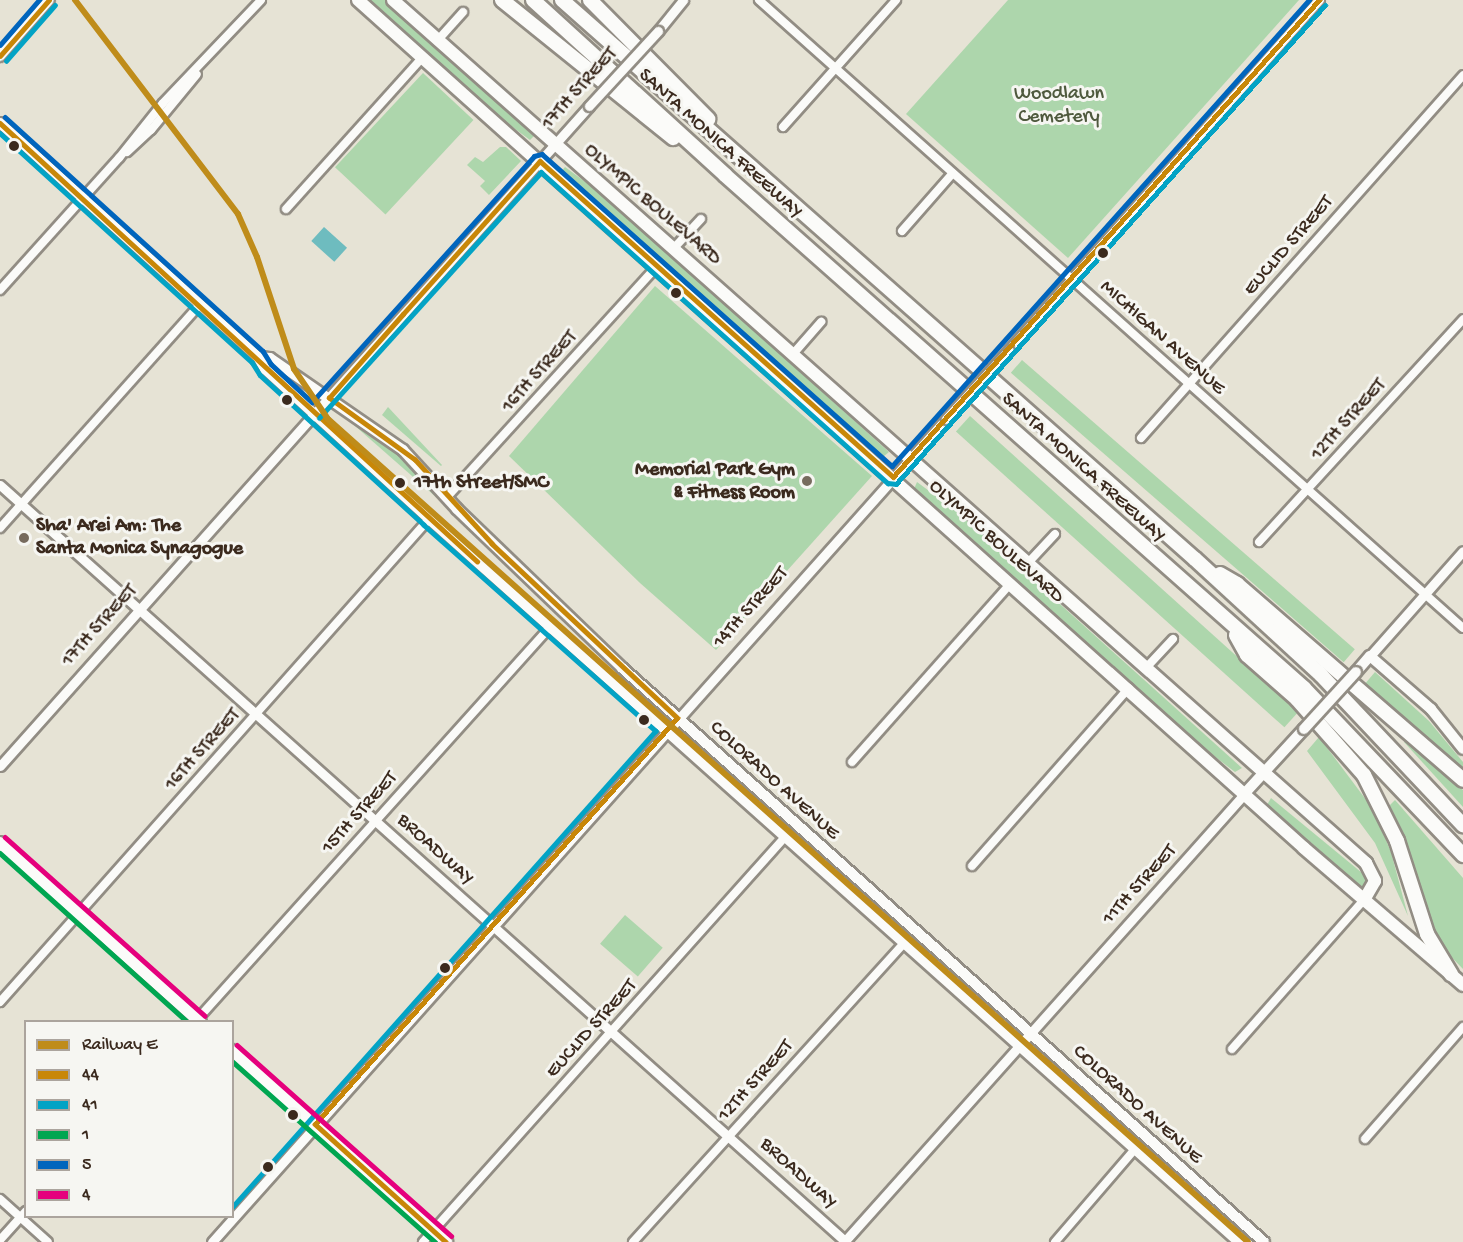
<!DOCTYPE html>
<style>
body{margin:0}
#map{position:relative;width:1463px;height:1242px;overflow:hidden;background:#e6e3d5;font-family:"Gochi Hand",sans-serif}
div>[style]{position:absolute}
.green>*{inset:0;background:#add6ac;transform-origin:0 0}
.water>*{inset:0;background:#6ebcbf;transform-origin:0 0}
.roads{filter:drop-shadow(2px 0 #928d84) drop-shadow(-2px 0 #928d84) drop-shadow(0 2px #928d84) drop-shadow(0 -2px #928d84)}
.minor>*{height:8px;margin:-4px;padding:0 4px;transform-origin:4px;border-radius:4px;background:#fbfbf9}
.tertiary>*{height:9px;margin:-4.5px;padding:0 4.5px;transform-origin:4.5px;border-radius:4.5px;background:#fbfbf9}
.secondary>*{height:10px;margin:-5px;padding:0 5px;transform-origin:5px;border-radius:5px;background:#fbfbf9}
.primary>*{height:12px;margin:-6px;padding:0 6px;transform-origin:6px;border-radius:6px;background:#fbfbf9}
.motorway>*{height:14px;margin:-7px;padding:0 7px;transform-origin:7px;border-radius:7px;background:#fbfbf9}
.bridges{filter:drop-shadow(2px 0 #928d84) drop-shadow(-2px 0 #928d84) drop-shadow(0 2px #928d84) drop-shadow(0 -2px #928d84)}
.tertiary-bridge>*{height:9px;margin:-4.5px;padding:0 4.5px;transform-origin:4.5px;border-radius:4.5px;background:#fbfbf9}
.secondary-bridge>*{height:10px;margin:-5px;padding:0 5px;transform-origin:5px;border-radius:5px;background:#fbfbf9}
.bus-1>*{height:4.5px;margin:-2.25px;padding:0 2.25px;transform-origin:2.25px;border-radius:2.25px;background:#c88708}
.bus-2>*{height:4.5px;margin:-2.25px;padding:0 2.25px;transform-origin:2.25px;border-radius:2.25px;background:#03a3c5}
.bus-3>*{height:4.5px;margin:-2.25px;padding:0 2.25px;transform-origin:2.25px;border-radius:2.25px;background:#00a651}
.bus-4>*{height:4.5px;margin:-2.25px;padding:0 2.25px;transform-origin:2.25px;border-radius:2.25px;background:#0065bd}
.bus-5>*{height:4.5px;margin:-2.25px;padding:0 2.25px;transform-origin:2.25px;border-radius:2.25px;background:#e5007d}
.rail-1>*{height:6px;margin:-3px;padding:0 3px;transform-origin:3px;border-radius:3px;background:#bf8c1a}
.dots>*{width:16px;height:16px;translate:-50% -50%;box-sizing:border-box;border:3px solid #f6f6f2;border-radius:50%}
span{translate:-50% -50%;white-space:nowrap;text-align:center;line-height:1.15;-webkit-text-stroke:6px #f6f6f2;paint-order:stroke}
.street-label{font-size:20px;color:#3b2a1e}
.park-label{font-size:20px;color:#4f5a3e}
.poi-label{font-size:20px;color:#3b2a1e;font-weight:700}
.right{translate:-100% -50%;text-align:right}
.left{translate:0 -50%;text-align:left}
.stop-label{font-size:20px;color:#3b2a1e;font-weight:700}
.legend{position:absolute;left:24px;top:1020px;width:210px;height:198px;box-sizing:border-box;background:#f6f6f2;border:2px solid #aba49d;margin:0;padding:8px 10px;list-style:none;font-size:18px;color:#3b2a1e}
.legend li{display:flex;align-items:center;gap:12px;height:30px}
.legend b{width:30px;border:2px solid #aba49d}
</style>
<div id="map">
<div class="green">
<i style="clip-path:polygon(366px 0,385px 0,534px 136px,530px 140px,487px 108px)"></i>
<i style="clip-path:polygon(1008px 0,1299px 0,1068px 258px,906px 114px)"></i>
<i style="left:423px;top:73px;width:69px;height:129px;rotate:43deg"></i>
<i style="clip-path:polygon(500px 147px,506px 147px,521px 161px,489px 195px,480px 186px,485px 181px,467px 165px,475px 157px,483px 162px)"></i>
<i style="clip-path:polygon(565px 167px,606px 197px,889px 452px,883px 457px,846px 430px,575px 187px,560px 173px)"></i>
<i style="clip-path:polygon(655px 286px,872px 476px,716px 650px,640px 583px,509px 456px)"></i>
<i style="left:1022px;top:360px;width:441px;height:17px;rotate:41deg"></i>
<i style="clip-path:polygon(388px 407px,442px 465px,441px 466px,382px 415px)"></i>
<i style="left:970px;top:416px;width:442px;height:21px;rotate:42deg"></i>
<i style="clip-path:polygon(354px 424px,402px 455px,453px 512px,354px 425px)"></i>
<i style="clip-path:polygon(917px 482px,960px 514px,1242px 768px,1235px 772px,1197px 743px,914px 489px)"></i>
<i style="clip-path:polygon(1375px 672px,1429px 721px,1463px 762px,1463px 771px,1364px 685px)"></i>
<i style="clip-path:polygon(1319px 737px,1373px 809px,1391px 852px,1408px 916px,1375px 843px,1307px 751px)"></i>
<i style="clip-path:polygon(1407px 739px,1463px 790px,1463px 807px,1404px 742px)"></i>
<i style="clip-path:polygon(1271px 798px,1367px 877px,1365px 886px,1356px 886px,1267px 805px)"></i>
<i style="clip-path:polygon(1395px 800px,1463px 878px,1463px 969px,1436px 941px,1388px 807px)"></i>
<i style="left:625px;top:915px;width:50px;height:38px;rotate:41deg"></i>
</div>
<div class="water">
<i style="left:324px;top:227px;width:31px;height:19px;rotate:42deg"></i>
</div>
<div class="roads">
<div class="minor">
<i style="left:759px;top:0;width:943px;rotate:41.73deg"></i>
<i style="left:437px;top:41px;width:39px;rotate:-48deg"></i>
<i style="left:783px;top:127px;width:170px;rotate:-48.3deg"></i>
<i style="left:127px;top:152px;width:33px;rotate:-43deg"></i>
<i style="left:151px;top:130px;width:72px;rotate:-50.6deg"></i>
<i style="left:286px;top:209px;width:203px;rotate:-48deg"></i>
<i style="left:902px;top:231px;width:77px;rotate:-48.7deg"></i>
<i style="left:673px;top:249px;width:41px;rotate:-47deg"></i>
<i style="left:0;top:290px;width:178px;rotate:-48deg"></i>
<i style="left:119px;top:158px;width:70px;rotate:-51.3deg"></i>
<i style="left:163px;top:103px;width:142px;rotate:-46.4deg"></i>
<i style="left:793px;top:354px;width:43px;rotate:-48.8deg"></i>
<i style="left:1141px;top:438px;width:485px;rotate:-48.4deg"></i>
<i style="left:447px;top:497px;width:311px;rotate:-47.7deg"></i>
<i style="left:0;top:528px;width:300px;rotate:-48.2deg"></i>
<i style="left:1259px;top:542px;width:302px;rotate:-47.5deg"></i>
<i style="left:1027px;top:564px;width:41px;rotate:-47deg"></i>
<i style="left:1145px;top:669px;width:41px;rotate:-47deg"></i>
<i style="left:852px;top:762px;width:239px;rotate:-48.4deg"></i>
<i style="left:972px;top:866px;width:237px;rotate:-48.6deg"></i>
<i style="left:0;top:1002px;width:646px;rotate:-48.39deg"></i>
<i style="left:195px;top:1022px;width:531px;rotate:-48.05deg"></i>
<i style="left:1232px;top:1049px;width:199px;rotate:-48.5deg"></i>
<i style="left:1365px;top:1139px;width:149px;rotate:-48.8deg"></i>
<i style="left:0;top:1199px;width:64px;rotate:41.9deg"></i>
<i style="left:0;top:1240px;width:39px;rotate:-48deg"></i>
<i style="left:423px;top:1242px;width:543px;rotate:-48.21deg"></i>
<i style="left:633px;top:1242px;width:404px;rotate:-47.8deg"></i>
<i style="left:1055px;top:1242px;width:123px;rotate:-49.3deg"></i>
</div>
<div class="tertiary">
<i style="left:658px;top:31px;width:40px;rotate:-51deg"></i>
<i style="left:1009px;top:350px;width:468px;rotate:-48.5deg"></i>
<i style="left:0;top:485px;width:1135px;rotate:41.82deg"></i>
<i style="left:1370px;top:656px;width:140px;rotate:-48.5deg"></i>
<i style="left:0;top:766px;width:885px;rotate:-48.25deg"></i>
<i style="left:212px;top:1242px;width:1103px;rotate:-48.27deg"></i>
<i style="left:844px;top:1242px;width:603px;rotate:-48.22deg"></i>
</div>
<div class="secondary">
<i style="left:0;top:56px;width:74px;rotate:-48.8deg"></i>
<i style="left:0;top:123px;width:348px;rotate:42.2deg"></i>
<i style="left:258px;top:357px;width:14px;rotate:60deg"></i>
<i style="left:265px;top:369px;width:222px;rotate:42.4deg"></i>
<i style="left:429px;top:519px;width:1086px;rotate:41.75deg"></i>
<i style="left:258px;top:357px;width:12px;rotate:5deg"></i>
<i style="left:270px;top:358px;width:162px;rotate:34.7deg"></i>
<i style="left:403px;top:450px;width:80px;rotate:47.5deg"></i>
<i style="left:457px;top:509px;width:229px;rotate:43.9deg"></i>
<i style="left:622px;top:668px;width:861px;rotate:41.8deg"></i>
<i style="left:1356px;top:672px;width:21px;rotate:-49deg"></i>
<i style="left:1370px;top:656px;width:81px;rotate:41deg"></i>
<i style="left:1431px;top:709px;width:51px;rotate:51.3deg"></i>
<i style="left:1246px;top:792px;width:86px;rotate:-47.4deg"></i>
</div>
<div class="primary">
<i style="left:358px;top:0;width:1270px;rotate:41.87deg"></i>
<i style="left:1304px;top:848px;width:210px;rotate:40.7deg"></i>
<i style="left:393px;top:0;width:1301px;rotate:41.57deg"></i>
<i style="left:1366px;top:863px;width:20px;rotate:63deg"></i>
<i style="left:1375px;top:881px;width:22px;rotate:120deg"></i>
<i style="left:0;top:843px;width:268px;rotate:41.8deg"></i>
<i style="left:232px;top:1051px;width:287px;rotate:41.7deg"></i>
</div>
<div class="motorway">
<i style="left:502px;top:0;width:220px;rotate:38.9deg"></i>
<i style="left:533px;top:0;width:260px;rotate:42.3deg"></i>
<i style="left:725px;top:175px;width:774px;rotate:41.54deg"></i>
<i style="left:1304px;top:688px;width:231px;rotate:46.4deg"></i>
<i style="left:562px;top:0;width:844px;rotate:41.45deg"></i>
<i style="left:1195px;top:559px;width:171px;rotate:42.6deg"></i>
<i style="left:1321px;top:675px;width:207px;rotate:46.6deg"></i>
<i style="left:590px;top:0;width:168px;rotate:45.2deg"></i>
<i style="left:1220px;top:574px;width:20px;rotate:30deg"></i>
<i style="left:1237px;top:584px;width:299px;rotate:40.9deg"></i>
<i style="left:1236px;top:635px;width:23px;rotate:61deg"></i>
<i style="left:1247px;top:655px;width:67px;rotate:41.3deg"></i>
<i style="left:1297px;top:699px;width:101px;rotate:48.6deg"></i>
<i style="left:1364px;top:775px;width:74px;rotate:63.4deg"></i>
<i style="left:1397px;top:841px;width:98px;rotate:72.1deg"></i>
<i style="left:1427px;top:934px;width:47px;rotate:59deg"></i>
</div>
</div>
<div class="bridges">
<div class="tertiary-bridge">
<i style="left:589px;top:106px;width:102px;rotate:-47.4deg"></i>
<i style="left:946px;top:419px;width:93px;rotate:-47.6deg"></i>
</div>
<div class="secondary-bridge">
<i style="left:1304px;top:729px;width:77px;rotate:-47.6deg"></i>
</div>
</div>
<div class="bus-1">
<i style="left:0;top:56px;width:74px;rotate:-48.8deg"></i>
<i style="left:0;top:123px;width:648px;rotate:42.56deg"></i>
<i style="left:315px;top:1124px;width:544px;rotate:-48.28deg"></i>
<i style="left:677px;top:718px;width:254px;rotate:-136.8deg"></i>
<i style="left:492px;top:544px;width:114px;rotate:-132.5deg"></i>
<i style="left:415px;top:460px;width:106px;rotate:-144.2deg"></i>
<i style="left:329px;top:398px;width:112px;rotate:-48.6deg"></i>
<i style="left:403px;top:314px;width:205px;rotate:-48.2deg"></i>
<i style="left:540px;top:161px;width:474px;rotate:41.8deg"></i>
<i style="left:893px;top:477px;width:640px;rotate:-48.23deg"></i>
<i style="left:315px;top:1124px;width:176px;rotate:42deg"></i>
</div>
<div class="bus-2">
<i style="left:6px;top:61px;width:74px;rotate:-48.8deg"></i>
<i style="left:0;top:133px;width:341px;rotate:42.3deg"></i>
<i style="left:252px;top:362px;width:15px;rotate:58deg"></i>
<i style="left:260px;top:375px;width:222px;rotate:42.4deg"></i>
<i style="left:424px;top:525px;width:310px;rotate:41.6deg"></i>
<i style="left:656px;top:731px;width:638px;rotate:131.63deg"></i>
<i style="left:319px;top:418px;width:331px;rotate:-47.9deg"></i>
<i style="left:541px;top:172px;width:466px;rotate:41.9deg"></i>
<i style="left:888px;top:483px;width:8px;rotate:7deg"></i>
<i style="left:896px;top:484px;width:643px;rotate:-48.15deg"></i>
</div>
<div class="bus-3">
<i style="left:0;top:853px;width:253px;rotate:42deg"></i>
<i style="left:232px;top:1061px;width:272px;rotate:41.7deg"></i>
</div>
<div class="bus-4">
<i style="left:0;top:45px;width:60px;rotate:-49.1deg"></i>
<i style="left:5px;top:117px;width:348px;rotate:42.2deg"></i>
<i style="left:263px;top:351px;width:15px;rotate:58deg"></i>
<i style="left:271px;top:364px;width:56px;rotate:42.8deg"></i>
<i style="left:312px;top:402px;width:331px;rotate:-47.9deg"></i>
<i style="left:534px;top:156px;width:8px;rotate:-14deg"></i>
<i style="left:542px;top:154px;width:469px;rotate:41.7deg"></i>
<i style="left:892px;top:466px;width:625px;rotate:-48.18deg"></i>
</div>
<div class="bus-5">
<i style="left:5px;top:837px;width:268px;rotate:41.8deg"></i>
<i style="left:237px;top:1045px;width:287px;rotate:41.7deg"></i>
</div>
<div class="rail-1">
<i style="left:75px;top:0;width:269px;rotate:52.7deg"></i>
<i style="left:238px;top:214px;width:47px;rotate:66.2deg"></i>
<i style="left:257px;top:257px;width:118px;rotate:71.7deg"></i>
<i style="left:294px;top:369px;width:60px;rotate:55.8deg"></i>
<i style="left:328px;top:419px;width:1234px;rotate:41.81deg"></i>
</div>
<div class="dots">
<i style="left:14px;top:146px;background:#3b2a1e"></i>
<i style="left:1103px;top:253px;background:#3b2a1e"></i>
<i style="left:676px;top:293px;background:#3b2a1e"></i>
<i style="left:287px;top:400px;background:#3b2a1e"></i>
<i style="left:807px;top:481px;background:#776b5e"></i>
<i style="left:400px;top:483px;background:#3b2a1e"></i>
<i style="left:24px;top:538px;background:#776b5e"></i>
<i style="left:644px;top:720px;background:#3b2a1e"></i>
<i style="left:445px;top:968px;background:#3b2a1e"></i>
<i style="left:293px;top:1115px;background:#3b2a1e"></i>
<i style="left:268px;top:1167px;background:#3b2a1e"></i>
</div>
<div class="street-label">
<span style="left:580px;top:89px;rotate:-48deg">17TH STREET</span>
<span style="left:720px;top:144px;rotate:42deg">SANTA MONICA FREEWAY</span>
<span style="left:652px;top:205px;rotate:41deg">OLYMPIC BOULEVARD</span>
<span style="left:1289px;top:246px;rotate:-49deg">EUCLID STREET</span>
<span style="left:1162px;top:338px;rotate:42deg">MICHIGAN AVENUE</span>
<span style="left:540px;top:372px;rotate:-48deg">16TH STREET</span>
<span style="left:1349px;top:420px;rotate:-48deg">12TH STREET</span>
<span style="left:1083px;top:468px;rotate:42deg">SANTA MONICA FREEWAY</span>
<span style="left:996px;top:542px;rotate:42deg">OLYMPIC BOULEVARD</span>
<span style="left:751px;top:608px;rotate:-48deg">14TH STREET</span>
<span style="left:100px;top:626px;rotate:-48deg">17TH STREET</span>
<span style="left:203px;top:750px;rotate:-48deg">16TH STREET</span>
<span style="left:774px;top:781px;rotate:42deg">COLORADO AVENUE</span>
<span style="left:360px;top:813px;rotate:-48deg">15TH STREET</span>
<span style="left:435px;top:850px;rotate:42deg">BROADWAY</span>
<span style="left:1140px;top:885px;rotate:-48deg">11TH STREET</span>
<span style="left:592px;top:1029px;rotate:-48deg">EUCLID STREET</span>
<span style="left:756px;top:1081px;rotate:-48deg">12TH STREET</span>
<span style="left:1137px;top:1105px;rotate:42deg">COLORADO AVENUE</span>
<span style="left:798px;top:1174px;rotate:42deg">BROADWAY</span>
</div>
<div class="park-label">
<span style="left:1059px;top:106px">Woodlawn<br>Cemetery</span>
</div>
<div class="poi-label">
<span class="right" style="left:795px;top:482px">Memorial Park Gym<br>&amp; Fitness Room</span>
<span class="left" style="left:36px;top:538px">Sha' Arei Am: The<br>Santa Monica Synagogue</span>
</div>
<div class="stop-label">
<span class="left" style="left:414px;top:483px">17th Street/SMC</span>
</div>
<ul class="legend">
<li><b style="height:8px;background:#bf8c1a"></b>Railway E</li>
<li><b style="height:8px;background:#c88708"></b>44</li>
<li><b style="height:8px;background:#03a3c5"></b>41</li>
<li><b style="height:8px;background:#00a651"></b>1</li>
<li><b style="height:8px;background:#0065bd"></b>5</li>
<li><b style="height:8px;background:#e5007d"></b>4</li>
</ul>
</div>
